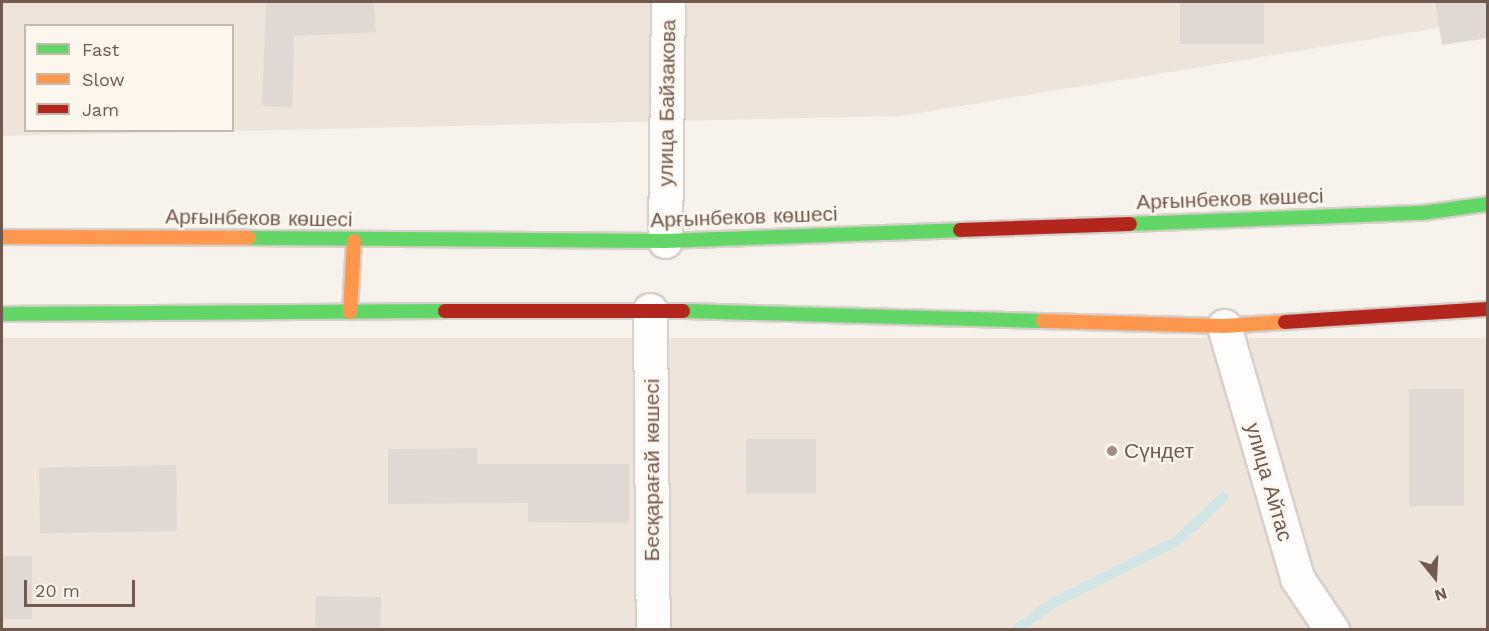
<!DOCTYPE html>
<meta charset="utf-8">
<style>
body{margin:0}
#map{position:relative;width:1489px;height:631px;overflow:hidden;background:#f7f2ec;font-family:"Work Sans",sans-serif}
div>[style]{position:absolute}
.residential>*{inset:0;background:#efe4da;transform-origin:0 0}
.stream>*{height:10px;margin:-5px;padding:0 5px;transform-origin:5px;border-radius:5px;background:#cfe5e6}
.building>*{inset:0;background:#e0d8d2;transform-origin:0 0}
.roads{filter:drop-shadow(2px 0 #d6cfca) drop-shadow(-2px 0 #d6cfca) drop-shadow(0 2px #d6cfca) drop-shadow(0 -2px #d6cfca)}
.street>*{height:33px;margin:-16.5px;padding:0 16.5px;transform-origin:16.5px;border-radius:16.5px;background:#fefdfc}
.fast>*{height:14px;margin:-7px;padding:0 7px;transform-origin:7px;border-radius:7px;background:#63d668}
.slow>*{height:14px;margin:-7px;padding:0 7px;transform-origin:7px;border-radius:7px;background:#ff974d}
.jam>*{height:14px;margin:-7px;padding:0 7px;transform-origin:7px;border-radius:7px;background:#b3261e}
.dots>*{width:16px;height:16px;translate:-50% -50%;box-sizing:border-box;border:3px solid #fdf7ee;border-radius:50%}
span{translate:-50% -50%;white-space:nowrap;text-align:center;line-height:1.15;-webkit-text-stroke:4.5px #fdf7ee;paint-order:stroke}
.street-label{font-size:21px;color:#72594e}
.poi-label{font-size:21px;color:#72594e}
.left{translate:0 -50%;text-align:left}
.frame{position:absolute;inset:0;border:3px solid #72594e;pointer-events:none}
.legend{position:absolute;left:24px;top:24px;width:210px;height:108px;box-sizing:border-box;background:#fdf7ee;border:2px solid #c5b8ae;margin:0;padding:8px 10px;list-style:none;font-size:18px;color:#72594e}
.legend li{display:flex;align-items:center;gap:12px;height:30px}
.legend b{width:30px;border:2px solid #c5b8ae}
.north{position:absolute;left:1405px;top:547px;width:60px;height:60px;-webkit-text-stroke:4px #fdf7ee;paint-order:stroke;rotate:162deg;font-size:16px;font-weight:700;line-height:24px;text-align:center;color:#72594e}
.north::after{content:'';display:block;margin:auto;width:21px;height:27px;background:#72594e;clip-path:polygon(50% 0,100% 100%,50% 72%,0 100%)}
.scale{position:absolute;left:24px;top:580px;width:111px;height:27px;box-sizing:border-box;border:3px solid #72594e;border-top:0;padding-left:8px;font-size:18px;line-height:21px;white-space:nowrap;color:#72594e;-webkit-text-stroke:4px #fdf7ee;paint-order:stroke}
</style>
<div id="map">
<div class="residential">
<i style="clip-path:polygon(evenodd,2px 2px,1487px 2px,1488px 20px,900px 116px,2px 136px,2px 2px,26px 26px,232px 26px,232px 130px,26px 130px,26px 26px)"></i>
<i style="left:1487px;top:338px;width:291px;height:1485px;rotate:90deg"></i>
</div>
<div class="stream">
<i style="left:1016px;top:630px;width:46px;rotate:-36.1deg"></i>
<i style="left:1053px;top:603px;width:139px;rotate:-26.6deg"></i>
<i style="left:1177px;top:541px;width:64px;rotate:-43.1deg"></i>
</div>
<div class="building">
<i style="clip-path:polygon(266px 2px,374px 2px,376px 32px,294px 36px,292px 107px,262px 106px)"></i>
<i style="left:1180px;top:2px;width:84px;height:42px"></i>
<i style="clip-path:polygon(1435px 2px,1488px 2px,1488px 38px,1442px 45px)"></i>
<i style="left:1409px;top:389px;width:55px;height:117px"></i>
<i style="left:746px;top:439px;width:70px;height:54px"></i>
<i style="clip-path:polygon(477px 448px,477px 464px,629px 464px,629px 523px,528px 522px,528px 503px,388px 504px,388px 449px)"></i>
<i style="left:176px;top:465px;width:66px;height:137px;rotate:89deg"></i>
<i style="left:2px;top:556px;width:30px;height:63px"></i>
<i style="left:316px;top:596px;width:65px;height:34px;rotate:1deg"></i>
</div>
<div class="roads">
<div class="street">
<i style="left:665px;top:241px;width:239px;rotate:-89.3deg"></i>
<i style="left:650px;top:310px;width:320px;rotate:89.5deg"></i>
<i style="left:1224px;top:326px;width:262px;rotate:73.8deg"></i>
<i style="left:1297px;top:578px;width:63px;rotate:56.1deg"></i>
</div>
<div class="fast">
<i style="left:1130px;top:224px;width:292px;rotate:-2.2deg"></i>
<i style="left:1422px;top:213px;width:67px;rotate:-7.8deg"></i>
<i style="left:249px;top:238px;width:416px;rotate:0.4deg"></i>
<i style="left:665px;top:241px;width:295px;rotate:-2.1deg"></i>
<i style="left:683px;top:311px;width:360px;rotate:1.6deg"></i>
<i style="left:2px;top:314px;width:443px;rotate:-0.4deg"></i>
</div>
<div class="slow">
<i style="left:2px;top:237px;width:247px;rotate:0.2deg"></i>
<i style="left:350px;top:312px;width:71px;rotate:-86.8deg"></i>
<i style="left:1043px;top:321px;width:181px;rotate:1.6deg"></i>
<i style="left:1224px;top:326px;width:61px;rotate:-3.8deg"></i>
</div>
<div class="jam">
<i style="left:960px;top:230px;width:170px;rotate:-2deg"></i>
<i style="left:445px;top:311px;width:238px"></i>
<i style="left:1285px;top:322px;width:203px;rotate:-3.7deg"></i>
</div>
</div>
<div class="dots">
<i style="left:1112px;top:451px;background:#a18f85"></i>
</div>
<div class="street-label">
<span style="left:667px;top:103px;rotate:-89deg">улица Байзакова</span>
<span style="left:1230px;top:199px;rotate:-2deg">Арғынбеков көшесі</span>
<span style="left:744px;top:217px;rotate:-2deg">Арғынбеков көшесі</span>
<span style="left:259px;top:218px;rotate:1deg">Арғынбеков көшесі</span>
<span style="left:652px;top:470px;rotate:-90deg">Бесқарағай көшесі</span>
<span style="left:1269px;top:482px;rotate:74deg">улица Айтас</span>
</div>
<div class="poi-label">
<span class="left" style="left:1124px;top:451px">Сүндет</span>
</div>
<div class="frame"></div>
<ul class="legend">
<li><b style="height:8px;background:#63d668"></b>Fast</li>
<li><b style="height:8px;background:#ff974d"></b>Slow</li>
<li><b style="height:8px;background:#b3261e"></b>Jam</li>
</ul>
<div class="north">N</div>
<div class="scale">20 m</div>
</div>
